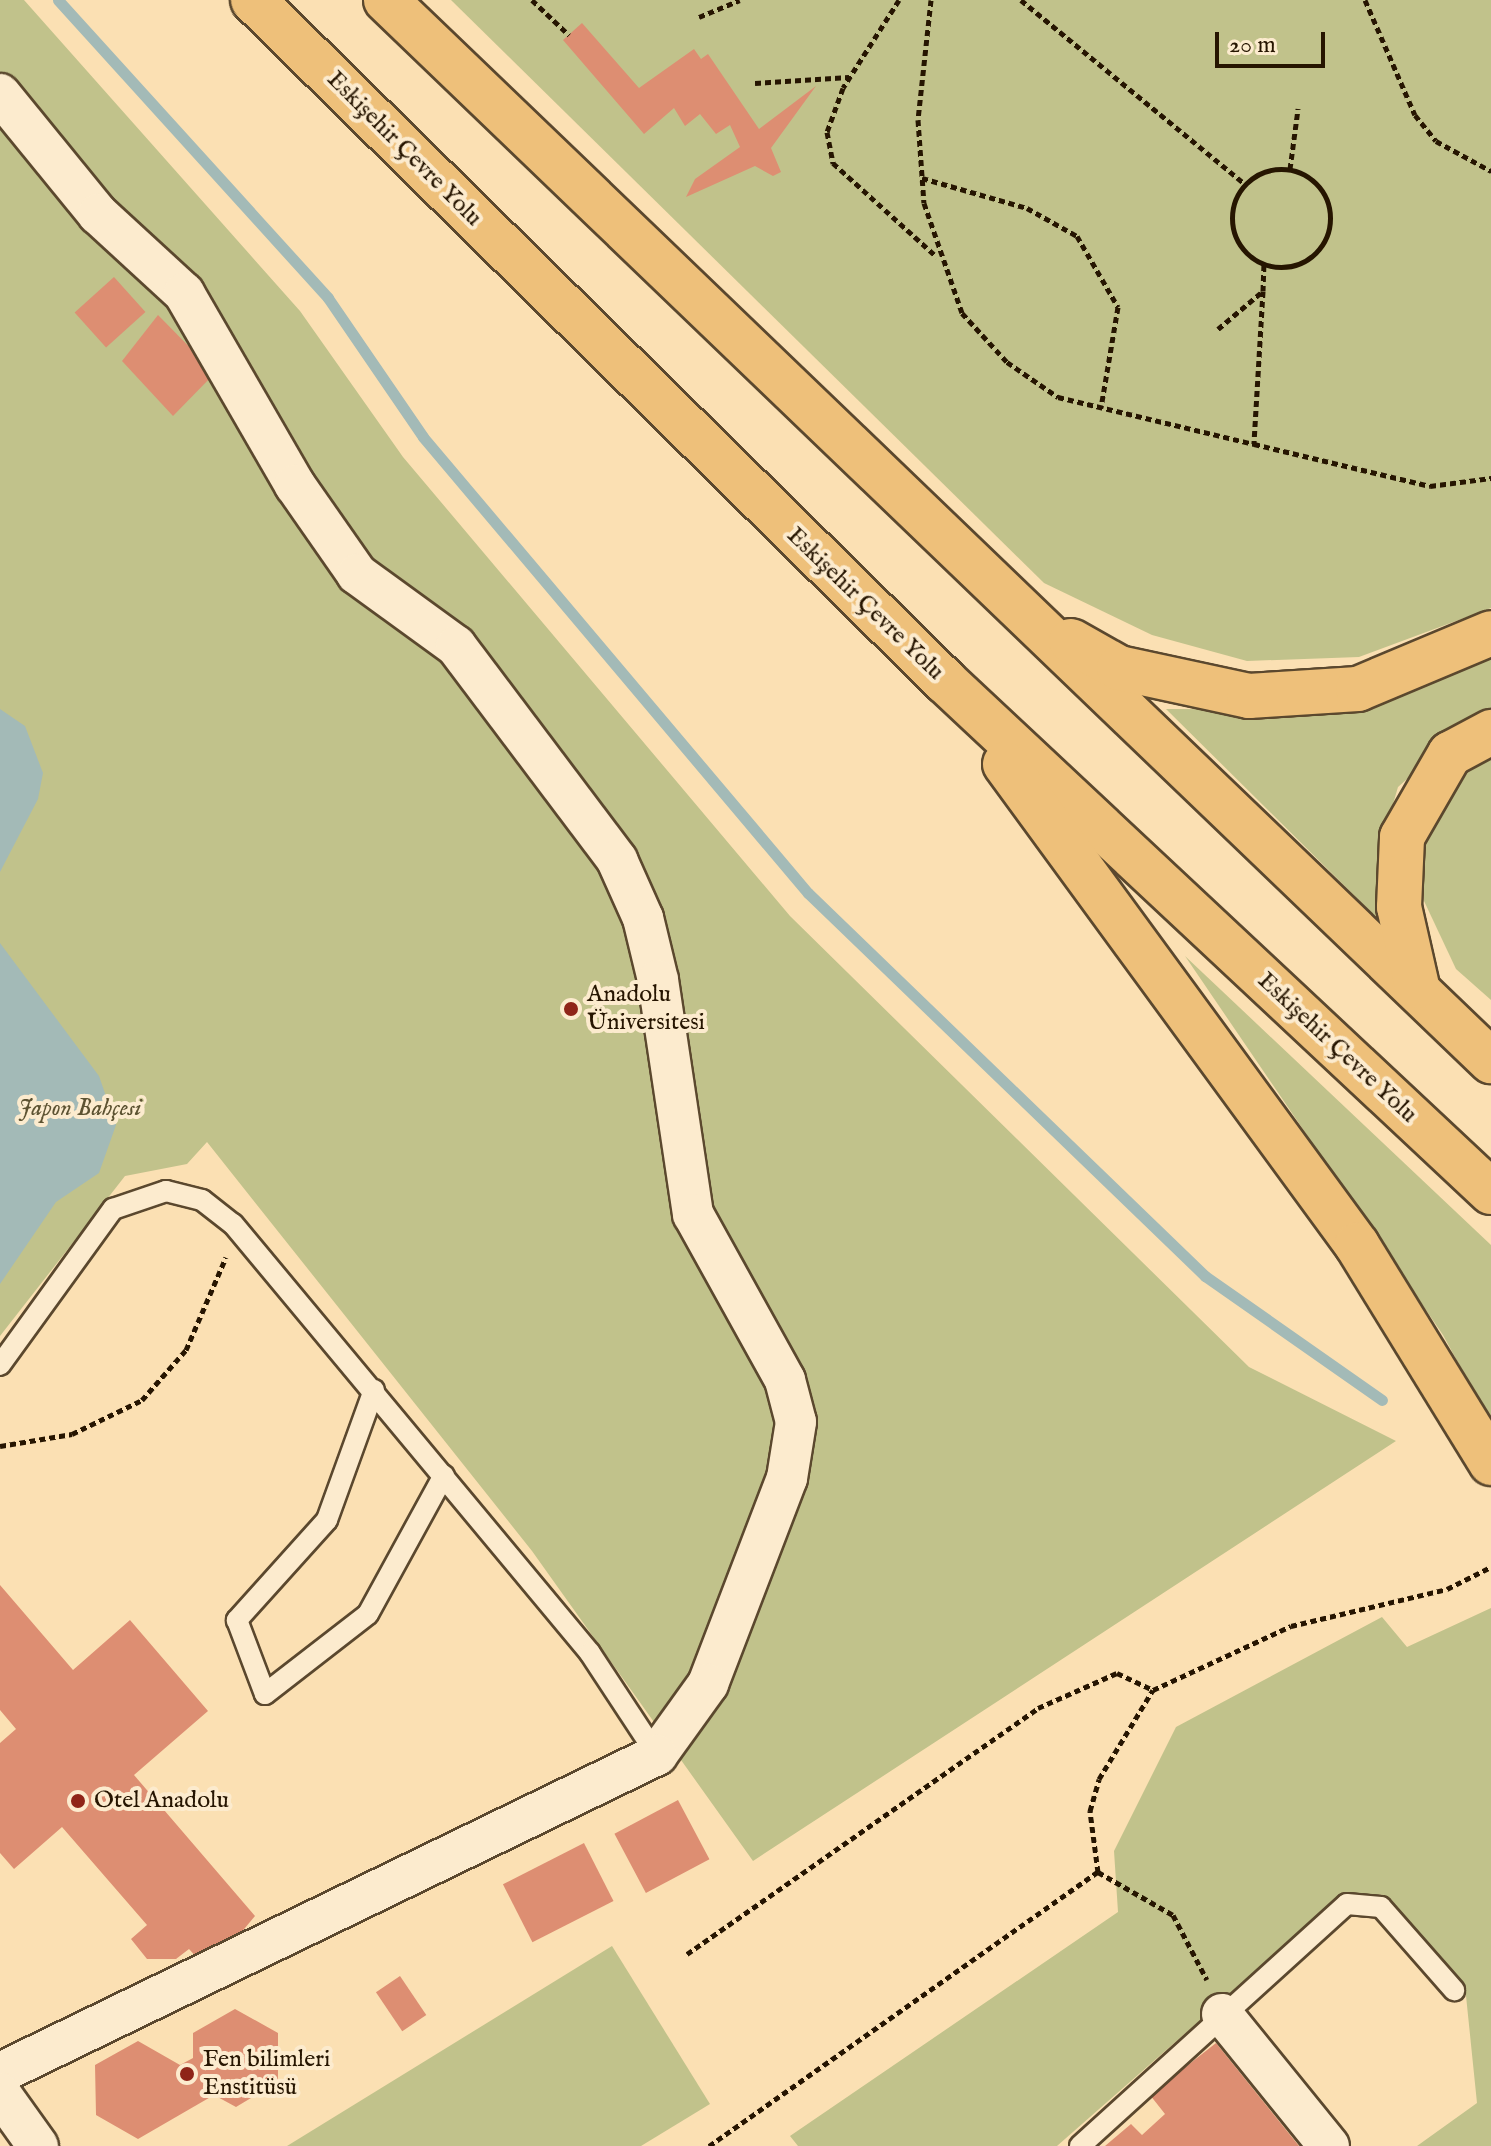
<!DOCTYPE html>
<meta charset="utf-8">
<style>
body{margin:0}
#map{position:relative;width:1491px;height:2146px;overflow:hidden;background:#fbe0b3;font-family:"IM FELL English",serif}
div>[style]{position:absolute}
.green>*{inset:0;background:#c1c28b}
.water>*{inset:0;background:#a3bab7}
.stream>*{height:11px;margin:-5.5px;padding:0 5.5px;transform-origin:5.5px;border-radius:5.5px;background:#a3bab7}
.building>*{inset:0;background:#dd8e72;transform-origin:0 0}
.path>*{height:5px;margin-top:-2.5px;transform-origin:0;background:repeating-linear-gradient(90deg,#261501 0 6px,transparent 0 10px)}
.path>.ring{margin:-2.5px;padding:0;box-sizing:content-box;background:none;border:5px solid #261501;border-radius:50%}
.roads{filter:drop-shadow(2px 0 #5b482e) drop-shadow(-2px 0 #5b482e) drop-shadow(0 2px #5b482e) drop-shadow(0 -2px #5b482e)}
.service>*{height:20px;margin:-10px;padding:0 10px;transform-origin:10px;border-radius:10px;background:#fcebce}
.minor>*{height:40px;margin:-20px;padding:0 20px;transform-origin:20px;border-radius:20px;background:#fcebce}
.trunk>*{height:44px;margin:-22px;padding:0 22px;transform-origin:22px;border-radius:22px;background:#eec07a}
.dots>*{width:22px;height:22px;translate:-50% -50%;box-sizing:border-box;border:4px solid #fcebce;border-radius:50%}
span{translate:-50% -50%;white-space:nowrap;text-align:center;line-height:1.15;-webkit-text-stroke:8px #fcebce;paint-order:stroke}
.street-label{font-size:24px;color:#261501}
.poi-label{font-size:24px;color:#261501}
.left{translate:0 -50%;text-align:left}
.park-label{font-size:24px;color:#5c5231;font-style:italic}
.scale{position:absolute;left:1215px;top:32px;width:110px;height:36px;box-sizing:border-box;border:4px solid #261501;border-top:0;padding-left:10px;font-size:24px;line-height:28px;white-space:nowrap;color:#261501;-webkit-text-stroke:6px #fcebce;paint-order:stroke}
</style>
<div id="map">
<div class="green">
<i style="clip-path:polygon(0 0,24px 0,300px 311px,403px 457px,790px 916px,1249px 1367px,1396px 1441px,753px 1861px,532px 1551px,207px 1142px,187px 1164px,125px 1176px,0 1336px)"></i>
<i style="clip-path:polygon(451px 0,1491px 0,1491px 608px,1359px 657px,1247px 661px,1152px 635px,1044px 583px)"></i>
<i style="clip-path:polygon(1491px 656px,1491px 718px,1469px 724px,1398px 787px,1377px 859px,1378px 919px,1166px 709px,1347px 710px)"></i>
<i style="clip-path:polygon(1491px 747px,1491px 1000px,1456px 969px,1424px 901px,1424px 840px,1466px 762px)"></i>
<i style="clip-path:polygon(1185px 956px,1491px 1245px,1491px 1423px,1443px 1335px)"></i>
<i style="clip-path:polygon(1491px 1608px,1491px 2146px,1417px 2146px,1477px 2103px,1465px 1986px,1385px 1895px,1345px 1893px,1057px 2146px,798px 2146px,790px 2136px,1118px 1912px,1114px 1851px,1176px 1727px,1382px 1617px,1407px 1647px)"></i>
<i style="clip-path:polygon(612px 1946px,710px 2104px,641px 2146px,287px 2146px)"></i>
</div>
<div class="water">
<i style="clip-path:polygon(0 709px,25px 726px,43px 773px,38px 799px,0 872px)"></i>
<i style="clip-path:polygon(0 943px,99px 1076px,116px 1125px,99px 1173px,56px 1202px,0 1284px)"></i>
</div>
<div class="stream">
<i style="left:58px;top:0;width:402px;rotate:47.8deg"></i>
<i style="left:328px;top:298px;width:168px;rotate:55.6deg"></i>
<i style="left:423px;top:437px;width:597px;rotate:49.83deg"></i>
<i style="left:808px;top:893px;width:552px;rotate:43.97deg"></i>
<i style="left:1205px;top:1276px;width:216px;rotate:35deg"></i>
</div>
<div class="building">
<i style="clip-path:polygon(582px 23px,639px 88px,694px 49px,701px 59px,708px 54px,759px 129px,816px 86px,771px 148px,781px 172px,773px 176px,755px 166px,686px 197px,695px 179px,740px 147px,730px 125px,716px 134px,700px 114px,685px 126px,674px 108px,644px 134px,563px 40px)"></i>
<i style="left:114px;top:277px;width:47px;height:53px;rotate:48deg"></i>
<i style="clip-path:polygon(158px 315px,215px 373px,173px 416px,122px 361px)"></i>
<i style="clip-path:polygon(0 1585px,73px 1670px,130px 1620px,208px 1711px,134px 1775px,255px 1916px,209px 1971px,189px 1949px,176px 1959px,147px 1959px,131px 1939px,147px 1925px,62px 1827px,14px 1869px,0 1853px,0 1743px,16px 1729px,0 1710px)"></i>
<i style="left:678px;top:1800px;width:67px;height:72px;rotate:62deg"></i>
<i style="left:584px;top:1843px;width:65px;height:91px;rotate:63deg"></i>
<i style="left:400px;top:1976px;width:47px;height:29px;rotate:56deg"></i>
<i style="clip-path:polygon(235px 2009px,278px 2033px,278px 2082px,236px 2107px,214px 2095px,138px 2139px,96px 2115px,95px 2065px,138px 2041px,180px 2065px,193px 2058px,193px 2033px)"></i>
<i style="clip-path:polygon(1216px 2043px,1299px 2146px,1105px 2146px,1131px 2124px,1142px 2135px,1165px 2114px,1150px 2095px)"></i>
</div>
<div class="path">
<i style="left:532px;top:0;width:51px;rotate:43.4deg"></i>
<i style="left:899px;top:0;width:104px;rotate:122.5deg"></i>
<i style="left:843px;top:88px;width:47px;rotate:110deg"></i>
<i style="left:827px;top:132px;width:32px;rotate:79deg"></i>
<i style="left:833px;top:163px;width:140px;rotate:42.1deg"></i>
<i style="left:931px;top:0;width:121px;rotate:96.2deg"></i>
<i style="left:918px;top:120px;width:83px;rotate:85.9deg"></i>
<i style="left:924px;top:203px;width:116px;rotate:70.9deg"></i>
<i style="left:962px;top:313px;width:67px;rotate:47.4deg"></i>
<i style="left:1007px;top:362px;width:62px;rotate:34.5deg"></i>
<i style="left:1058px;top:397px;width:202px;rotate:13.5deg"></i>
<i style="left:1021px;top:0;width:290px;rotate:39.4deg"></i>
<i style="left:1365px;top:0;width:125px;rotate:66.5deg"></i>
<i style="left:1415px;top:115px;width:33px;rotate:51deg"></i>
<i style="left:1436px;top:141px;width:63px;rotate:28.6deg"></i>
<i style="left:699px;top:17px;width:44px;rotate:-22.5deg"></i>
<i style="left:755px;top:83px;width:94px;rotate:-3.7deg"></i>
<i style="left:1290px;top:169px;width:61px;rotate:-82.4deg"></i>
<i class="ring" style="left:1232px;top:169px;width:93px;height:93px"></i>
<i style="left:922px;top:178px;width:109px;rotate:15.9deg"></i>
<i style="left:1027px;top:208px;width:57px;rotate:29.2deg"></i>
<i style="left:1077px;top:236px;width:82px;rotate:60deg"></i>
<i style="left:1118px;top:307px;width:102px;rotate:99.6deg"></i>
<i style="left:1263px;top:291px;width:153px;rotate:93.4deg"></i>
<i style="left:1254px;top:444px;width:181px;rotate:13.4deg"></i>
<i style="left:1430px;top:486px;width:62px;rotate:-7.5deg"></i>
<i style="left:1218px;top:329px;width:59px;rotate:-40.2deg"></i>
<i style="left:1263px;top:291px;width:27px;rotate:-88deg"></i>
<i style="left:0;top:1446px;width:73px;rotate:-9.5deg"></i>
<i style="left:72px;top:1434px;width:78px;rotate:-25.9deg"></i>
<i style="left:142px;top:1400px;width:67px;rotate:-48.7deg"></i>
<i style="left:186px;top:1350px;width:101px;rotate:-66.7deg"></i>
<i style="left:1098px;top:1872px;width:62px;rotate:-97.5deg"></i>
<i style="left:1090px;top:1811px;width:33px;rotate:-74deg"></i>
<i style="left:1099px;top:1779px;width:104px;rotate:-58.8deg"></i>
<i style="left:1153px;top:1690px;width:152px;rotate:-24.9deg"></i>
<i style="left:1291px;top:1626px;width:160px;rotate:-13.3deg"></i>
<i style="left:1447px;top:1589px;width:49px;rotate:-26.6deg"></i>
<i style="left:687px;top:1954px;width:429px;rotate:-35deg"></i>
<i style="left:1038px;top:1708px;width:86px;rotate:-23.9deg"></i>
<i style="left:1117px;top:1673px;width:40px;rotate:25deg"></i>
<i style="left:709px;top:2146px;width:476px;rotate:-35.2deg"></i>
<i style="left:1098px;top:1872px;width:86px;rotate:29.8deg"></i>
<i style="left:1173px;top:1915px;width:73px;rotate:62.4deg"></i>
</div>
<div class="roads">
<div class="service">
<i style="left:0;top:1365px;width:193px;rotate:-54.1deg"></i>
<i style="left:113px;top:1209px;width:56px;rotate:-18.8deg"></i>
<i style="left:166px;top:1191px;width:37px;rotate:14deg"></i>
<i style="left:202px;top:1200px;width:39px;rotate:38deg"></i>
<i style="left:233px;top:1224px;width:558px;rotate:50.23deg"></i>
<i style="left:590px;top:1653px;width:122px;rotate:56.7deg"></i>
<i style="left:374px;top:1390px;width:138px;rotate:109.9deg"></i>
<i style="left:327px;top:1520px;width:135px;rotate:132deg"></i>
<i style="left:237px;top:1620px;width:79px;rotate:69.3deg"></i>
<i style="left:265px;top:1694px;width:130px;rotate:-37.8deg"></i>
<i style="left:368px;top:1614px;width:158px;rotate:-61.3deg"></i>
<i style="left:1080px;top:2146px;width:360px;rotate:-42.2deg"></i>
<i style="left:1347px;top:1904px;width:34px;rotate:5deg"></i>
<i style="left:1381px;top:1907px;width:111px;rotate:48.7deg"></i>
</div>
<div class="minor">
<i style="left:0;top:94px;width:155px;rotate:50.8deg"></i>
<i style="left:98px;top:214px;width:117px;rotate:42.6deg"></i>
<i style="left:184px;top:293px;width:222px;rotate:60deg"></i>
<i style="left:295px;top:485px;width:108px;rotate:55.1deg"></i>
<i style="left:357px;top:574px;width:122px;rotate:36deg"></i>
<i style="left:456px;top:646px;width:268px;rotate:53deg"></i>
<i style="left:617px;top:860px;width:64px;rotate:65.9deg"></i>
<i style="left:643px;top:918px;width:64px;rotate:76.4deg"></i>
<i style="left:658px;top:980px;width:237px;rotate:81.5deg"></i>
<i style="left:693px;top:1214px;width:190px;rotate:61deg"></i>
<i style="left:785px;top:1380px;width:43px;rotate:75.3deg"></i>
<i style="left:796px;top:1422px;width:57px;rotate:99.1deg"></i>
<i style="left:787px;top:1478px;width:221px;rotate:111deg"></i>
<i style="left:708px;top:1684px;width:87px;rotate:125.7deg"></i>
<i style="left:657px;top:1755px;width:730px;rotate:154.17deg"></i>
<i style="left:1222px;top:2014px;width:170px;rotate:51deg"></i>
<i style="left:0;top:2093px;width:65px;rotate:54.4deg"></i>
</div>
<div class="trunk">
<i style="left:253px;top:0;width:971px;rotate:44.54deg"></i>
<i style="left:945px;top:681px;width:748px;rotate:43.1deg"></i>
<i style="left:386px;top:0;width:1532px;rotate:43.84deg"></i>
<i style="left:1071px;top:641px;width:55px;rotate:29.4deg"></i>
<i style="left:1119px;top:668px;width:133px;rotate:12.2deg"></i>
<i style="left:1249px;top:696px;width:109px;rotate:-3.7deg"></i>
<i style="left:1358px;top:689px;width:144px;rotate:-22.8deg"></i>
<i style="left:1005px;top:764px;width:596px;rotate:53.8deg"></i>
<i style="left:1357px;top:1245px;width:256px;rotate:58.4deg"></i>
<i style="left:1417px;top:986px;width:81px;rotate:-102.8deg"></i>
<i style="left:1399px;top:907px;width:70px;rotate:-87.5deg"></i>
<i style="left:1402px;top:837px;width:96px;rotate:-60deg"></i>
<i style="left:1450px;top:754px;width:47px;rotate:-28.2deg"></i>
</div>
</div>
<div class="dots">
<i style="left:571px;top:1009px;background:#8f2418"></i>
<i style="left:78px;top:1801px;background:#8f2418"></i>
<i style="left:187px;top:2074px;background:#8f2418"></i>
</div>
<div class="street-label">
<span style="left:404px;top:149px;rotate:45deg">Eskişehir Çevre Yolu</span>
<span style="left:865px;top:604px;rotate:44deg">Eskişehir Çevre Yolu</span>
<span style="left:1337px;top:1048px;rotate:43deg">Eskişehir Çevre Yolu</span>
</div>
<div class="poi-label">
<span class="left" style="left:587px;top:1009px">Anadolu<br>Üniversitesi</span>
<span class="left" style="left:94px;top:1801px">Otel Anadolu</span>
<span class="left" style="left:203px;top:2074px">Fen bilimleri<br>Enstitüsü</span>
</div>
<div class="park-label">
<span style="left:80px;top:1109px">Japon Bahçesi</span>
</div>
<div class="scale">20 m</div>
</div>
